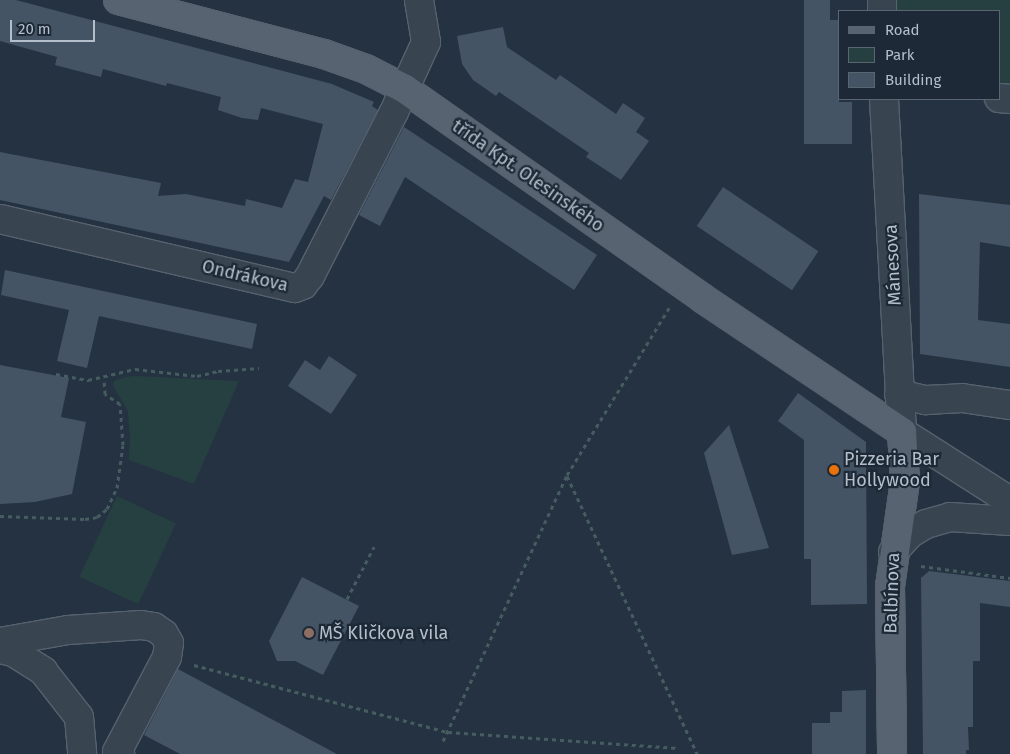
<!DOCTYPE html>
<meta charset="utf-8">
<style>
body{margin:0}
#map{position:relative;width:1010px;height:754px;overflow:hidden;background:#243241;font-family:"Fira Sans",sans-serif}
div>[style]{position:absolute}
.green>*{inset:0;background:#264042;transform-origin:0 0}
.building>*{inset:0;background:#455465;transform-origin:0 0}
.path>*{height:3px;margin-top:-1.5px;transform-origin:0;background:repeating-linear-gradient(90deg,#455d5f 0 4px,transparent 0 8px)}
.roads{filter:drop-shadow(1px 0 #56626e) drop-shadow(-1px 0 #56626e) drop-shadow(0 1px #56626e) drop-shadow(0 -1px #56626e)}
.minor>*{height:28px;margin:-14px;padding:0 14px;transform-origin:14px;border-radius:14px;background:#394451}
.major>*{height:28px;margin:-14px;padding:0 14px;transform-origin:14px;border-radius:14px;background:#576371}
.dots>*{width:14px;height:14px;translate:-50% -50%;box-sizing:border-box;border:2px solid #1d2936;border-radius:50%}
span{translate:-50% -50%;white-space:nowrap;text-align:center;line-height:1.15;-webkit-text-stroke:4.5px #1d2936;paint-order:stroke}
.street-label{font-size:18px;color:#b5bfcb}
.poi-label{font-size:18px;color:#b5bfcb}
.left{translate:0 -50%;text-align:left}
.legend{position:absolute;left:838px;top:10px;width:162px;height:90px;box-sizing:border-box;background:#1d2936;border:1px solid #5a6572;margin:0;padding:6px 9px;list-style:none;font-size:15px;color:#b5bfcb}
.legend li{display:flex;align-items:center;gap:10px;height:25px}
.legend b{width:25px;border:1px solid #5a6572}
.scale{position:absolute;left:10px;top:20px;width:85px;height:22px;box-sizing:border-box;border:2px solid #b5bfcb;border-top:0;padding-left:6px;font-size:15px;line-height:18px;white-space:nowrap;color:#b5bfcb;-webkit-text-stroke:4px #1d2936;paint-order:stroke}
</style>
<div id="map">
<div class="green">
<i style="clip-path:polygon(895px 0,1010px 0,1010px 88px,999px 87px,999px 11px,895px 11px)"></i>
<i style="clip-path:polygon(136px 376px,239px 381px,194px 484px,129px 460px,130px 437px,128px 411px,113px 386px,114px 381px,125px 377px)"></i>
<i style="left:117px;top:496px;width:65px;height:89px;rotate:25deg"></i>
</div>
<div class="building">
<i style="clip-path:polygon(0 0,16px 0,332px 84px,374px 102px,372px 106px,378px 110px,331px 200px,324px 196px,289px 262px,0 200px,0 152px,161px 183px,158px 196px,186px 194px,245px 206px,246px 199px,282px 208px,295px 179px,308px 182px,323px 124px,261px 108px,258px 120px,242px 118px,218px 110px,221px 97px,167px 83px,166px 86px,103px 69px,101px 77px,55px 65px,57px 57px,0 41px)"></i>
<i style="clip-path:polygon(804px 0,830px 0,830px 20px,839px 20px,839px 102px,852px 102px,852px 144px,804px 144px)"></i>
<i style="clip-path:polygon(503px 27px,507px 47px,556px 80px,560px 75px,616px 114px,623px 103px,645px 118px,636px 132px,649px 141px,621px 180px,586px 157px,589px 153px,499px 92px,496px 96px,473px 80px,462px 64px,457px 36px)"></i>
<i style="clip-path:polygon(404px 127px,597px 255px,574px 290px,405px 177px,380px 226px,359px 215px)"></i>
<i style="left:723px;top:187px;width:115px;height:47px;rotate:34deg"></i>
<i style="clip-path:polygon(919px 194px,1010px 205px,1010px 247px,980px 242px,978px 320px,1010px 324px,1010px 367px,920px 354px)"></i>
<i style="clip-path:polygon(5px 270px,257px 324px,252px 349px,99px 316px,87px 368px,57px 361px,69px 310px,1px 295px)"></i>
<i style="clip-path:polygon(329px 356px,357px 375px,331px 414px,288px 386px,305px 360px,320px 370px)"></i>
<i style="clip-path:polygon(0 365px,69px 378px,61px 417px,86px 422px,72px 494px,35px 502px,0 504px)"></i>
<i style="clip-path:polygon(798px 393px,866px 442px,867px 604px,811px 605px,811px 559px,804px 559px,804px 440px,778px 421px)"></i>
<i style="clip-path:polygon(729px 425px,769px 548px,732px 555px,704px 453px)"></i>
<i style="clip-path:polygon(929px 571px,1010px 581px,1010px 607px,980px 603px,980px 661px,973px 661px,973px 727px,968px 727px,969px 750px,966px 750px,966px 754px,923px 754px,921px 578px)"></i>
<i style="clip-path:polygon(302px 577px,359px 606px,323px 675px,295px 661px,277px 661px,269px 641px)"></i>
<i style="clip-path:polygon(178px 669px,337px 754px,180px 754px,144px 735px)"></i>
<i style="clip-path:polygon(866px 690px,866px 754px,812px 754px,812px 723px,830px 723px,830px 712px,842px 712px,842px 691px)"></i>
</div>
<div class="path">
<i style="left:56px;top:374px;width:33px;rotate:11deg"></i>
<i style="left:88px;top:380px;width:48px;rotate:-13.2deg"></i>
<i style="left:135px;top:369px;width:62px;rotate:6.4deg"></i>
<i style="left:197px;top:376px;width:22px;rotate:-13deg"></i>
<i style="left:218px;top:371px;width:41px;rotate:-4.2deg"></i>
<i style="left:567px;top:476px;width:307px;rotate:64.9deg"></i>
<i style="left:0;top:516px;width:85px;rotate:2deg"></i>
<i style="left:85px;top:519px;width:12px;rotate:-9deg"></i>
<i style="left:97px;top:517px;width:13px;rotate:-39deg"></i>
<i style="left:107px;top:509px;width:23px;rotate:-65deg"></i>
<i style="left:117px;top:488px;width:43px;rotate:-82.1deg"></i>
<i style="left:123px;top:445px;width:41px;rotate:-94.2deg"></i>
<i style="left:120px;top:404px;width:18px;rotate:-146deg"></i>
<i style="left:105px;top:394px;width:16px;rotate:-94deg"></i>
<i style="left:921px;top:566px;width:90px;rotate:7.7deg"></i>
<i style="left:347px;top:599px;width:59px;rotate:-62.6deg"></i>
<i style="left:194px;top:665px;width:263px;rotate:14.8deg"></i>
<i style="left:448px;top:732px;width:230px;rotate:4deg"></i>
<i style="left:443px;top:741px;width:293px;rotate:-65deg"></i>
<i style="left:567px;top:475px;width:196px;rotate:-58.6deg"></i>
</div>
<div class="roads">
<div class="minor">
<i style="left:882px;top:0;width:11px;rotate:90deg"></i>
<i style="left:999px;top:98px;width:11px;rotate:5deg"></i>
<i style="left:884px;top:99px;width:333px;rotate:86.9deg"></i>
<i style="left:902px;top:432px;width:128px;rotate:32.6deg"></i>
<i style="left:0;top:219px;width:303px;rotate:13.2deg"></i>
<i style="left:295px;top:288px;width:9px;rotate:-21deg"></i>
<i style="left:303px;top:285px;width:11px;rotate:-52deg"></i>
<i style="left:310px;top:276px;width:184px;rotate:-62.9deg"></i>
<i style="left:394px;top:112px;width:77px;rotate:-65.4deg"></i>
<i style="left:426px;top:42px;width:43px;rotate:-99.5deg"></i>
<i style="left:899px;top:394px;width:28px;rotate:13deg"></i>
<i style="left:926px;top:400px;width:36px;rotate:-3deg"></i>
<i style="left:962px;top:398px;width:49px;rotate:8.3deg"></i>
<i style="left:893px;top:552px;width:26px;rotate:-47deg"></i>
<i style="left:911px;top:533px;width:17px;rotate:-31deg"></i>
<i style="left:926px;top:524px;width:25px;rotate:-16deg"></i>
<i style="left:950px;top:517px;width:60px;rotate:3.8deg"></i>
<i style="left:0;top:642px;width:69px;rotate:-10deg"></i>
<i style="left:68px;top:630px;width:73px;rotate:-3.9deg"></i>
<i style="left:141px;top:625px;width:13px;rotate:9deg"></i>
<i style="left:154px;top:627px;width:12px;rotate:35deg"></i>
<i style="left:164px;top:634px;width:10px;rotate:61deg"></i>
<i style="left:169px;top:643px;width:14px;rotate:98deg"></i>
<i style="left:167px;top:657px;width:107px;rotate:117.8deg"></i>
<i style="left:117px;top:752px;width:4px;rotate:34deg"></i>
<i style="left:0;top:649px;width:13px;rotate:13deg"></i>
<i style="left:13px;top:652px;width:36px;rotate:32deg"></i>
<i style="left:43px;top:671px;width:58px;rotate:52deg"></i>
<i style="left:79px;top:717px;width:37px;rotate:85deg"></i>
</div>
<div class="major">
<i style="left:118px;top:0;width:213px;rotate:14.7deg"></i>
<i style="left:324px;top:54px;width:45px;rotate:19.7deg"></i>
<i style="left:366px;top:69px;width:44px;rotate:27.1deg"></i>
<i style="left:405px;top:89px;width:363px;rotate:35.1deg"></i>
<i style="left:702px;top:298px;width:241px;rotate:33.8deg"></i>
<i style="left:902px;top:432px;width:49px;rotate:86.5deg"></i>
<i style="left:905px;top:481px;width:106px;rotate:98.1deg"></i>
<i style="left:890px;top:586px;width:168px;rotate:89.3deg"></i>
</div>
</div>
<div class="dots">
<i style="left:834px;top:470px;background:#e8710a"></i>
<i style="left:309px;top:633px;background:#8d6e63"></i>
</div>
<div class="street-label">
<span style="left:528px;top:176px;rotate:35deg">třída Kpt. Olesinského</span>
<span style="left:893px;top:265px;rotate:-93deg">Mánesova</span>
<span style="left:245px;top:276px;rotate:13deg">Ondrákova</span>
<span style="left:892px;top:593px;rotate:-88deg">Balbínova</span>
</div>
<div class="poi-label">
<span class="left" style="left:844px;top:470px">Pizzeria Bar<br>Hollywood</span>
<span class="left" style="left:319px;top:633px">MŠ Kličkova vila</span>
</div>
<ul class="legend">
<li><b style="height:6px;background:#576371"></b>Road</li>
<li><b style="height:14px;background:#264042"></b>Park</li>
<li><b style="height:14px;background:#455465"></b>Building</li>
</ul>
<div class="scale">20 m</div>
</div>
